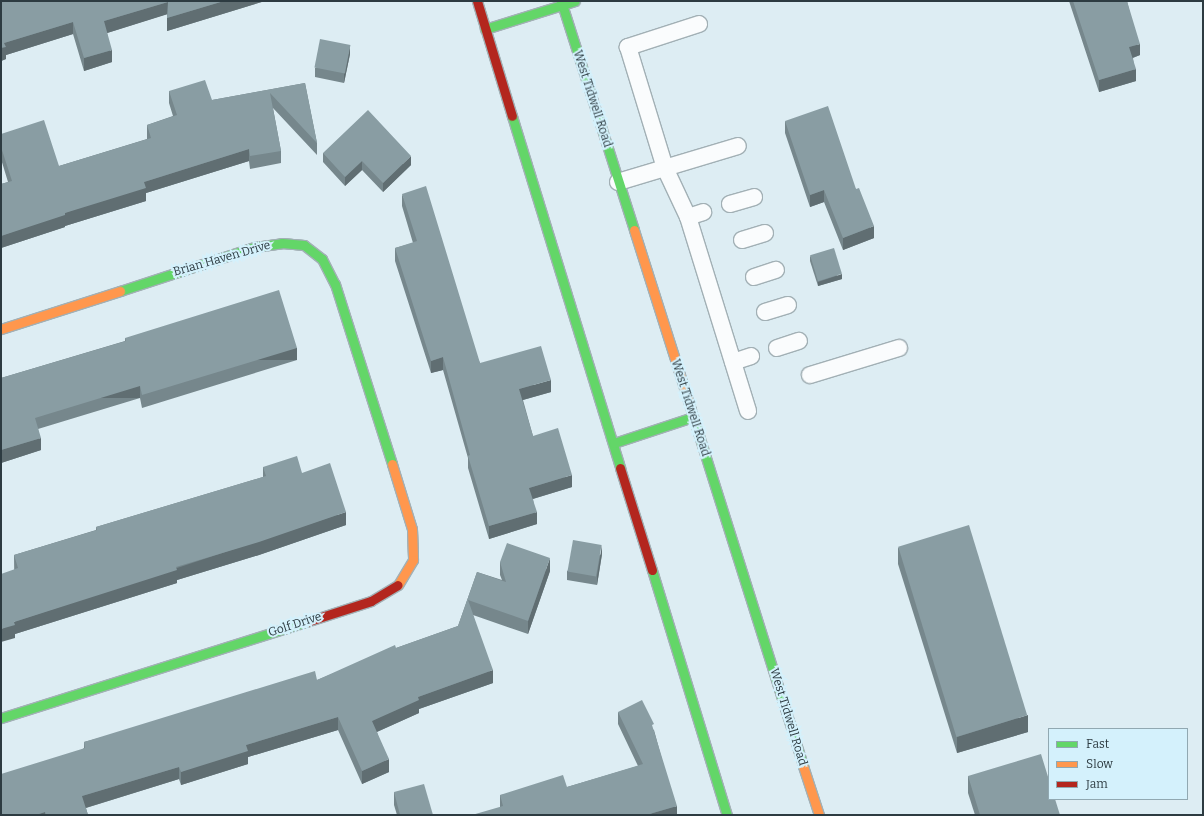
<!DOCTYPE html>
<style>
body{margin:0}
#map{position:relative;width:1204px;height:816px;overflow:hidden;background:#ddedf3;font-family:Bitter,serif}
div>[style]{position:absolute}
.roads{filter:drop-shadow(1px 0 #a2b0b5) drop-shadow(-1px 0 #a2b0b5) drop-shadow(0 1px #a2b0b5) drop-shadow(0 -1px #a2b0b5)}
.lane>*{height:16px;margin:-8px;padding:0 8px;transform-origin:8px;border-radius:8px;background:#fafcfd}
.fast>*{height:9px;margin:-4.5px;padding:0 4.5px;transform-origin:4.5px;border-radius:4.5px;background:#63d668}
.slow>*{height:9px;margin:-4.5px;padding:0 4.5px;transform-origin:4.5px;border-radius:4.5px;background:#ff974d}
.jam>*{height:9px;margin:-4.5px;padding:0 4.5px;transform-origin:4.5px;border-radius:4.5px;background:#b3261e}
.wall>*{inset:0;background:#76878c}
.shaded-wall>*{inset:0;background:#606e72;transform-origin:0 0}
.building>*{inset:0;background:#899da3;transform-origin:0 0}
span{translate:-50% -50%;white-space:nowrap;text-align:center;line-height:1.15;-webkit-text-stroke:4px #d4f1fc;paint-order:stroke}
.street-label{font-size:12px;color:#2d3b41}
.frame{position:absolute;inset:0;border:2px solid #2d3b41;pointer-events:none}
.legend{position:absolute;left:1048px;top:728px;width:140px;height:72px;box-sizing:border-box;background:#d4f1fc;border:1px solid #91a8b1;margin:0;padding:5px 7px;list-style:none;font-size:12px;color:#2d3b41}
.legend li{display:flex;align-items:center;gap:8px;height:20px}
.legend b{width:20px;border:1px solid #91a8b1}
</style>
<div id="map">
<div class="roads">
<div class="lane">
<i style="left:699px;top:24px;width:75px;rotate:162.1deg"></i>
<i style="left:628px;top:47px;width:127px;rotate:73deg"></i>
<i style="left:665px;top:168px;width:54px;rotate:64.9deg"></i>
<i style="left:688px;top:217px;width:203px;rotate:72.8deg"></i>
<i style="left:618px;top:182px;width:125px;rotate:-16.7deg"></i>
<i style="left:730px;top:204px;width:25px;rotate:-16deg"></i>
<i style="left:688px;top:217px;width:16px;rotate:-18deg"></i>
<i style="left:742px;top:240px;width:24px;rotate:-17deg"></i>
<i style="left:754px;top:277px;width:23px;rotate:-18deg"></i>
<i style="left:765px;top:312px;width:24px;rotate:-17deg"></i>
<i style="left:777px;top:348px;width:23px;rotate:-18deg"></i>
<i style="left:733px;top:362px;width:19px;rotate:-18deg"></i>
<i style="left:810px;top:375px;width:93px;rotate:-16.9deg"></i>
</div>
<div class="fast">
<i style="left:561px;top:1px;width:240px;rotate:72.3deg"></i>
<i style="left:485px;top:29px;width:94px;rotate:-17.3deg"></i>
<i style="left:512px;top:116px;width:368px;rotate:72.9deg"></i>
<i style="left:120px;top:291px;width:142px;rotate:-18.1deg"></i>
<i style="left:255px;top:247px;width:27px;rotate:-8deg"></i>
<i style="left:282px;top:243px;width:22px;rotate:5deg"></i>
<i style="left:304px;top:245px;width:23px;rotate:38deg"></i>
<i style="left:322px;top:259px;width:28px;rotate:63deg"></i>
<i style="left:335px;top:284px;width:189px;rotate:72.4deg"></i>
<i style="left:691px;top:410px;width:373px;rotate:72.5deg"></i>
<i style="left:614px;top:443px;width:83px;rotate:-18.2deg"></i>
<i style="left:652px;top:570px;width:256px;rotate:73deg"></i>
<i style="left:1px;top:718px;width:320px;rotate:-17.5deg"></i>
</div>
<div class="slow">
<i style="left:634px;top:230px;width:189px;rotate:72.4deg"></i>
<i style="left:1px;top:329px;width:125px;rotate:-17.7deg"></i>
<i style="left:392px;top:464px;width:68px;rotate:72.9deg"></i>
<i style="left:412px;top:529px;width:31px;rotate:88deg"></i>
<i style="left:413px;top:560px;width:29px;rotate:121deg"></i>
<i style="left:803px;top:766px;width:52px;rotate:71.9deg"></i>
</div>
<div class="jam">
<i style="left:477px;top:1px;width:120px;rotate:73.1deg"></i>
<i style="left:620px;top:468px;width:107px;rotate:72.6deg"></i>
<i style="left:306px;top:622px;width:68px;rotate:-17.9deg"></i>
<i style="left:371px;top:601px;width:31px;rotate:-31deg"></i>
</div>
</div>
<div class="wall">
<i style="clip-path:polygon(1px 1px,265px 1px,167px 31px,167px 14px,107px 33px,112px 62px,84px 71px,73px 34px,6px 55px,6px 59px,1px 61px)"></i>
<i style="clip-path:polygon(1069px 1px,1127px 1px,1140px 55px,1133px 58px,1136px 81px,1099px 92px)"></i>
<i style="clip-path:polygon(350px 54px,344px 83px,315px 77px,315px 68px)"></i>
<i style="clip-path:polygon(305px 83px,317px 143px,317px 155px,273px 108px,281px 151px,281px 163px,250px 169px,249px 161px,146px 193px,146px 201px,65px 226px,65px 227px,1px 248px,1px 184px,8px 182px,1px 159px,1px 134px,59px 166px,147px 139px,147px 125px,173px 116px,169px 103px,169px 91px,212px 100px)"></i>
<i style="clip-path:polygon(785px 121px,856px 189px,874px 238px,843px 250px,824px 202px,810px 207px,785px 133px)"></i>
<i style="clip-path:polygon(323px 153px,411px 165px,383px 192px,362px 170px,345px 186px,323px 162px)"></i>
<i style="clip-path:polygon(402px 194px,480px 363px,551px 392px,523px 400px,533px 436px,572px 487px,533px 499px,537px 524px,489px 539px,468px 468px,468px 458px,443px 370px,431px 373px,395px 261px,395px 248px,413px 243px,402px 206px)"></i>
<i style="clip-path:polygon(810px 256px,842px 279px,818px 286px,810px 261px)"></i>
<i style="clip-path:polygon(125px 338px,297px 360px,142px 408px,140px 398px,38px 429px,41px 450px,1px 463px,1px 378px,125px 341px)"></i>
<i style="clip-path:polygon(263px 467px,302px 473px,346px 525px,259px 555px,177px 580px,177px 583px,15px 634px,15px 638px,14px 555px,96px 530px,96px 527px,263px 477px)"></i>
<i style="clip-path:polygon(898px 547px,1028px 732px,957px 753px,898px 564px)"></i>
<i style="clip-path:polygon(602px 554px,597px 585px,567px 580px,567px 571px)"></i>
<i style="clip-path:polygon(500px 562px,550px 571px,528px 634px,473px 615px,493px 683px,419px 709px,419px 713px,377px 732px,389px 772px,362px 784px,338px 730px,248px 757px,248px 764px,181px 785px,179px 779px,86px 808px,88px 815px,1px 815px,84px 748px,84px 742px,317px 680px,396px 648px,458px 626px,477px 572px,502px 580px,500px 575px)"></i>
<i style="clip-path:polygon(618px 712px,654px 730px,677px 815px,500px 807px,500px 795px,567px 787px,638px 766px,618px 724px)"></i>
<i style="clip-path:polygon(968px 776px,1060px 815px,975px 815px,968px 793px)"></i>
<i style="clip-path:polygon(394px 792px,433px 815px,397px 815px,394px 805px)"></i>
</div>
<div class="shaded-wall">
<i style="clip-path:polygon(224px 1px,265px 1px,167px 31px,167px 18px)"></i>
<i style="clip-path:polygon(168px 2px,168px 14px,104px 34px,104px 21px)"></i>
<i style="clip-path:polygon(73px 22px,73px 34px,6px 55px,6px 59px,1px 61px,1px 48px,4px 43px)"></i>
<i style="clip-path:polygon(1140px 44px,1140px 55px,1129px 59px,1129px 47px)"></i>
<i style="clip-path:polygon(350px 45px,350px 54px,344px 83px,344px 74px)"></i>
<i style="clip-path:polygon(112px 50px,112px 62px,84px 71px,84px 58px)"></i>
<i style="clip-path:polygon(1136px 69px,1136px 81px,1099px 92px,1099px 80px)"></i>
<i style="clip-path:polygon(249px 149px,249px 161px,146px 193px,146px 201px,65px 226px,65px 227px,1px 248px,1px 236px,65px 213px,144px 182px)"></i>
<i style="clip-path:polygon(411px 156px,411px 165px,383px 192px,383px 183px)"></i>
<i style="clip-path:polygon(362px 161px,362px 170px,345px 186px,345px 177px)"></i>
<i style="clip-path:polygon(824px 190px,824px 202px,810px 207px,810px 195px)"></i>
<i style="clip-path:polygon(874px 226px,874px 238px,843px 250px,843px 238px)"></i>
<i style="clip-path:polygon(842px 274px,842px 279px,818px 286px,818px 282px)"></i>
<i style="left:297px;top:348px;width:12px;height:162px;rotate:90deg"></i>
<i style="clip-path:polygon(443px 357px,443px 370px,431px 373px,431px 361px)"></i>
<i style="clip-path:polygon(551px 380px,551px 392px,519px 401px,519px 389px)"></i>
<i style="left:140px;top:386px;width:12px;height:110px;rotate:90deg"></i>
<i style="clip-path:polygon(41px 438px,41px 450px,1px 463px,1px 450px)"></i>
<i style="clip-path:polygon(572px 475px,572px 487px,529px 500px,529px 488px)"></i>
<i style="clip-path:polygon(346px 512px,346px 525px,259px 555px,177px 580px,177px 583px,15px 634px,15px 638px,1px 642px,1px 629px,14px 622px)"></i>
<i style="clip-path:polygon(537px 512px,537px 524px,489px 539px,489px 526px)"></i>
<i style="clip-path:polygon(602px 545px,602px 554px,597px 585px,597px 576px)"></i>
<i style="clip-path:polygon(550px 558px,550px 571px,528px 634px,528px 621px)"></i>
<i style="clip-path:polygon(493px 670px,493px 683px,419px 709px,419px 713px,372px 734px,372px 721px,418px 697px)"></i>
<i style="clip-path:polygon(1028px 715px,1028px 732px,957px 753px,957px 737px)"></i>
<i style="clip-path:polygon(338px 717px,338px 730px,248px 757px,248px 764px,181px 785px,181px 772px,246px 745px)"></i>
<i style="clip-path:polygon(389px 759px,389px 772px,362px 784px,362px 771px)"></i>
<i style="clip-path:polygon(179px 767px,179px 779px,82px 809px,82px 796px)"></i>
<i style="clip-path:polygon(677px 806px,677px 815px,646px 815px)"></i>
<i style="clip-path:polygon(45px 812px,45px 815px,36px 815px)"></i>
</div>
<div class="building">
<i style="clip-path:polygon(1px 1px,224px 1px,167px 18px,168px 2px,104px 21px,112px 50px,84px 58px,73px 22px,4px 43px,6px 47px,1px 48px)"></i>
<i style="clip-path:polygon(1073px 1px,1127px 1px,1140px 44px,1129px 47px,1136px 69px,1099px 80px)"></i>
<i style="left:320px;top:39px;width:31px;height:29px;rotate:11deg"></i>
<i style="clip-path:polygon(205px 80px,212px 100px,305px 83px,317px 143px,270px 93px,281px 151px,250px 156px,249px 149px,144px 182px,146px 188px,65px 213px,65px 215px,1px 236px,1px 184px,12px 181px,1px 147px,1px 134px,44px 120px,59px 166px,151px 138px,147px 125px,177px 115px,169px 91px)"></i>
<i style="clip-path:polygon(828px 106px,856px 189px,859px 188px,874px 226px,843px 238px,824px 190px,810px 195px,785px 121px)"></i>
<i style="clip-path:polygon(368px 110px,411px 156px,383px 183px,362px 161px,345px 177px,323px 153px)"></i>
<i style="clip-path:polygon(426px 186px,480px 363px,541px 346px,551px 380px,519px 389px,533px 436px,558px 428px,572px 475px,529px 488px,537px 512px,489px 526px,468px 456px,470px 455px,443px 357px,431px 361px,395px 248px,417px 241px,402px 194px)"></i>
<i style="left:834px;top:248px;width:27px;height:25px;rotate:73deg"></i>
<i style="clip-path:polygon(279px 290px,297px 348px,142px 395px,140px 386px,35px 418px,41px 438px,1px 450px,1px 378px,126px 341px,125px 338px)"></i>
<i style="clip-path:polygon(297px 456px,302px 473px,330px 463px,346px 512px,259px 542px,176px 567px,177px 570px,14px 622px,15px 625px,1px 629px,1px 574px,18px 568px,14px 555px,97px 530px,96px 527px,266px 476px,263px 467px)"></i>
<i style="left:969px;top:525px;width:199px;height:74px;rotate:73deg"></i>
<i style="left:573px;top:540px;width:29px;height:32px;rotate:10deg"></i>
<i style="clip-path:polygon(507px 543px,550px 558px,528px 621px,468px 600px,493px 670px,418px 697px,419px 700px,372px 721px,389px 759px,362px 771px,338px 717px,246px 745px,248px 751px,181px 772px,179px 767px,82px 796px,88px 815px,46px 815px,45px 812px,36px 815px,1px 815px,1px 774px,85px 748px,84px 742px,315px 671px,317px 680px,395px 645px,396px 648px,458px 626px,477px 572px,506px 582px,500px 562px)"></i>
<i style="clip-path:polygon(642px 700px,654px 724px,652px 725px,677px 806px,646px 815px,472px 815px,503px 806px,500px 795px,563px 775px,567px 787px,643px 764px,618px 712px)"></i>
<i style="clip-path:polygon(1041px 754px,1049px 780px,1049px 799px,1055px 799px,1060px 815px,980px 815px,968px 776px)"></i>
<i style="clip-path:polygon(424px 784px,433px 815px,400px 815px,394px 792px)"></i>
</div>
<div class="street-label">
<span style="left:592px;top:99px;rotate:72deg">West Tidwell Road</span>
<span style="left:222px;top:259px;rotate:-16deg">Brian Haven Drive</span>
<span style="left:690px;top:408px;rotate:72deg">West Tidwell Road</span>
<span style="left:295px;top:625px;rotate:-18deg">Golf Drive</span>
<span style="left:788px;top:717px;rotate:73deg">West Tidwell Road</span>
</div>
<div class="frame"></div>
<ul class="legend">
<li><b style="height:5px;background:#63d668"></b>Fast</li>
<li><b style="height:5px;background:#ff974d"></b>Slow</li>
<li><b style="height:5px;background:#b3261e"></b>Jam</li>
</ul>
</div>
